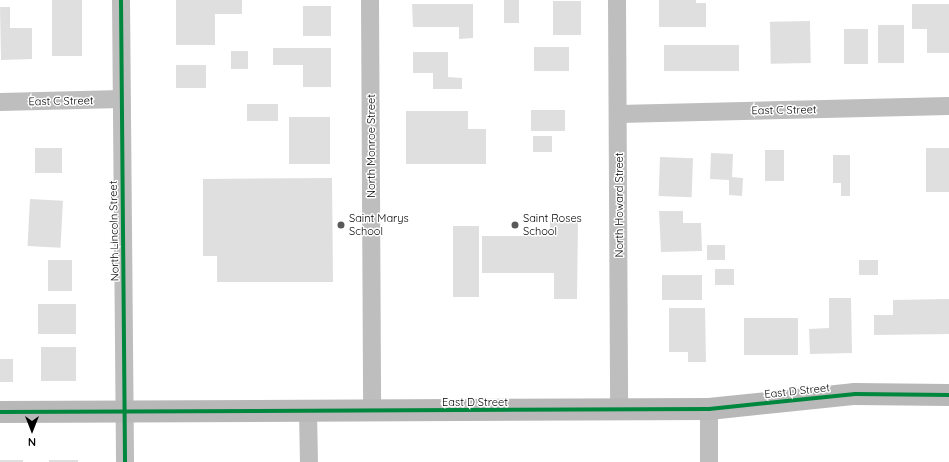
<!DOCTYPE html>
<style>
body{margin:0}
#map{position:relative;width:949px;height:462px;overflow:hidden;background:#fff;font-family:Quicksand,sans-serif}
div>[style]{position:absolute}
.building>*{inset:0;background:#dfdfdf;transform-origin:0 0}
.street>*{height:18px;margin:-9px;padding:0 9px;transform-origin:9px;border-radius:9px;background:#bebebe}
.secondary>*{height:22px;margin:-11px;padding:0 11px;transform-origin:11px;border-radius:11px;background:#b8b8b8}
.cycleway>*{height:4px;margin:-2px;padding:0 2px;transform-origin:2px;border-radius:2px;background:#00873e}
.dots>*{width:11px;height:11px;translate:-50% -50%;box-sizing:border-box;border:2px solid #fff;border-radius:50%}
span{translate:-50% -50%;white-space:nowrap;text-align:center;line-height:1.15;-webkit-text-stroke:3px #fff;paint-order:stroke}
.street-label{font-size:11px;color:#000}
.poi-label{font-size:11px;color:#000}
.left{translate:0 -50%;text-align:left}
.north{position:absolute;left:12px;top:410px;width:40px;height:40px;-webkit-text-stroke:3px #fff;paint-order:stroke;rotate:180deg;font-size:11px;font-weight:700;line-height:16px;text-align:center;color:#000}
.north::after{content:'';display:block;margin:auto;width:14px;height:18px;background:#000;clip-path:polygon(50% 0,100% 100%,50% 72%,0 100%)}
</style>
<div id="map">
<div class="building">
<i style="left:52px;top:0;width:30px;height:56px"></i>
<i style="clip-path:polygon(176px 0,242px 0,242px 14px,215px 14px,215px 45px,176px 45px)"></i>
<i style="left:504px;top:0;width:15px;height:23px"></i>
<i style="clip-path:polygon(659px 0,696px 0,696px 3px,706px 3px,706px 27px,659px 27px)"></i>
<i style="left:553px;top:1px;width:28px;height:34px"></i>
<i style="clip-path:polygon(412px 4px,473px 4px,473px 38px,459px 39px,459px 27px,413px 27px)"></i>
<i style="clip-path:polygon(912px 4px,949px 4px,949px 53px,927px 53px,927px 29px,912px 29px)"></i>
<i style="left:303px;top:6px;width:28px;height:30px"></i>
<i style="clip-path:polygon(0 7px,10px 7px,10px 28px,32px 28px,32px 59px,1px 60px)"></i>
<i style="left:810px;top:21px;width:42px;height:40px;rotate:89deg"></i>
<i style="left:878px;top:25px;width:26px;height:38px"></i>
<i style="left:844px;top:29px;width:24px;height:35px"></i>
<i style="left:664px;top:45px;width:75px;height:26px"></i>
<i style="left:534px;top:47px;width:35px;height:24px"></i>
<i style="clip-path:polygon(273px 48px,331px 48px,331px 87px,303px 87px,303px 65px,273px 65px)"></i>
<i style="left:231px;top:51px;width:17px;height:18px"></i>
<i style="clip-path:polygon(413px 52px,448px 52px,448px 77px,462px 78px,462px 89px,433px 89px,433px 73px,413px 73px)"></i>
<i style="left:176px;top:65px;width:30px;height:23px"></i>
<i style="left:247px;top:104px;width:31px;height:17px"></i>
<i style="left:531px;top:110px;width:34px;height:21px"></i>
<i style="clip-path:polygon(406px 111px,468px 111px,468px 129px,486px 129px,486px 164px,406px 164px)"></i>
<i style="left:289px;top:117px;width:41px;height:47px"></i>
<i style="left:552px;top:136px;width:16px;height:19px;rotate:90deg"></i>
<i style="left:35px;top:148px;width:27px;height:25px"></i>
<i style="left:926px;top:148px;width:23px;height:44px"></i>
<i style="left:765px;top:150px;width:19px;height:31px"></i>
<i style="clip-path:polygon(711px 153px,733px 154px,732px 177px,743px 178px,742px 196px,729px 195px,729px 180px,710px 179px)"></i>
<i style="clip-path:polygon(833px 155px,850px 155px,850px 196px,841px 196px,841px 183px,833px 183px)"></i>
<i style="left:660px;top:157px;width:33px;height:39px;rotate:2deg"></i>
<i style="clip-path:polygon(332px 178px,333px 282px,217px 282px,217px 256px,203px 256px,203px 179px)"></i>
<i style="left:30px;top:199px;width:33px;height:47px;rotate:3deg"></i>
<i style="clip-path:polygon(659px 211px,683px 211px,683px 223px,701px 223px,702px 251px,661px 252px)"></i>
<i style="clip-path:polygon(550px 221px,578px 221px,577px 299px,554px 299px,554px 273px,482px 273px,482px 236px,550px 236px)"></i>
<i style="left:453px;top:226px;width:26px;height:71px"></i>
<i style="left:707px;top:245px;width:18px;height:15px"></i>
<i style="left:48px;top:260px;width:24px;height:31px"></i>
<i style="left:859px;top:260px;width:19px;height:15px"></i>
<i style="left:715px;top:269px;width:19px;height:16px"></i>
<i style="left:662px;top:275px;width:40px;height:25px"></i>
<i style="clip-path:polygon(829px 298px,851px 298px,852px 353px,810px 354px,809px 329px,829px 328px)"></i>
<i style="clip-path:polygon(949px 299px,949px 334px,874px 335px,874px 315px,893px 315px,893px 300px)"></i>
<i style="left:38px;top:304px;width:38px;height:30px"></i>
<i style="clip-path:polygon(669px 308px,705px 308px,706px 362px,688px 362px,688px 352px,669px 352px)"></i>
<i style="left:744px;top:318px;width:54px;height:37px"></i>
<i style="left:41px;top:347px;width:35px;height:34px"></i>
<i style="left:0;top:359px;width:13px;height:23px"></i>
<i style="left:0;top:460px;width:23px;height:2px"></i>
<i style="left:49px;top:460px;width:29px;height:2px"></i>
</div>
<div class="street">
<i style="left:121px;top:0;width:462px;rotate:89.5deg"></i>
<i style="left:370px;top:0;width:411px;rotate:89.7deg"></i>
<i style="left:617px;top:0;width:410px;rotate:89.7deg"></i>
<i style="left:0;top:102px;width:121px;rotate:-1.4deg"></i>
<i style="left:619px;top:114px;width:330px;rotate:-1.4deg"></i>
<i style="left:308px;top:411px;width:51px;rotate:88.9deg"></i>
<i style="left:709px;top:462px;width:53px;rotate:-90deg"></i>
</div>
<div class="secondary">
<i style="left:0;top:412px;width:709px;rotate:-0.24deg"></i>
<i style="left:709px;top:409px;width:147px;rotate:-5.9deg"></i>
<i style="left:855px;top:394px;width:94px;rotate:0.6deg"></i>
</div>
<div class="cycleway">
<i style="left:121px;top:0;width:462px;rotate:89.5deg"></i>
<i style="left:0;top:412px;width:709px;rotate:-0.24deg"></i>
<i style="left:709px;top:409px;width:147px;rotate:-5.9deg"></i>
<i style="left:855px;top:394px;width:94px;rotate:0.6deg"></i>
</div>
<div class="dots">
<i style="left:341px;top:225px;background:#595959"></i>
<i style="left:515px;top:225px;background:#595959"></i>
</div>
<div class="street-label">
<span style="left:61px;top:101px;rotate:-1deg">East C Street</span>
<span style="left:784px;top:110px;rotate:-1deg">East C Street</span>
<span style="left:371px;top:146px;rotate:-90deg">North Monroe Street</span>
<span style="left:619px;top:205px;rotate:-90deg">North Howard Street</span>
<span style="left:114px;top:231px;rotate:-91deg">North Lincoln Street</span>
<span style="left:797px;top:391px;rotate:-6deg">East D Street</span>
<span style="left:475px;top:402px">East D Street</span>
</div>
<div class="poi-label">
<span class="left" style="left:349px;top:225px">Saint Marys<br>School</span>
<span class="left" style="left:523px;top:225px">Saint Roses<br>School</span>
</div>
<div class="north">N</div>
</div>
